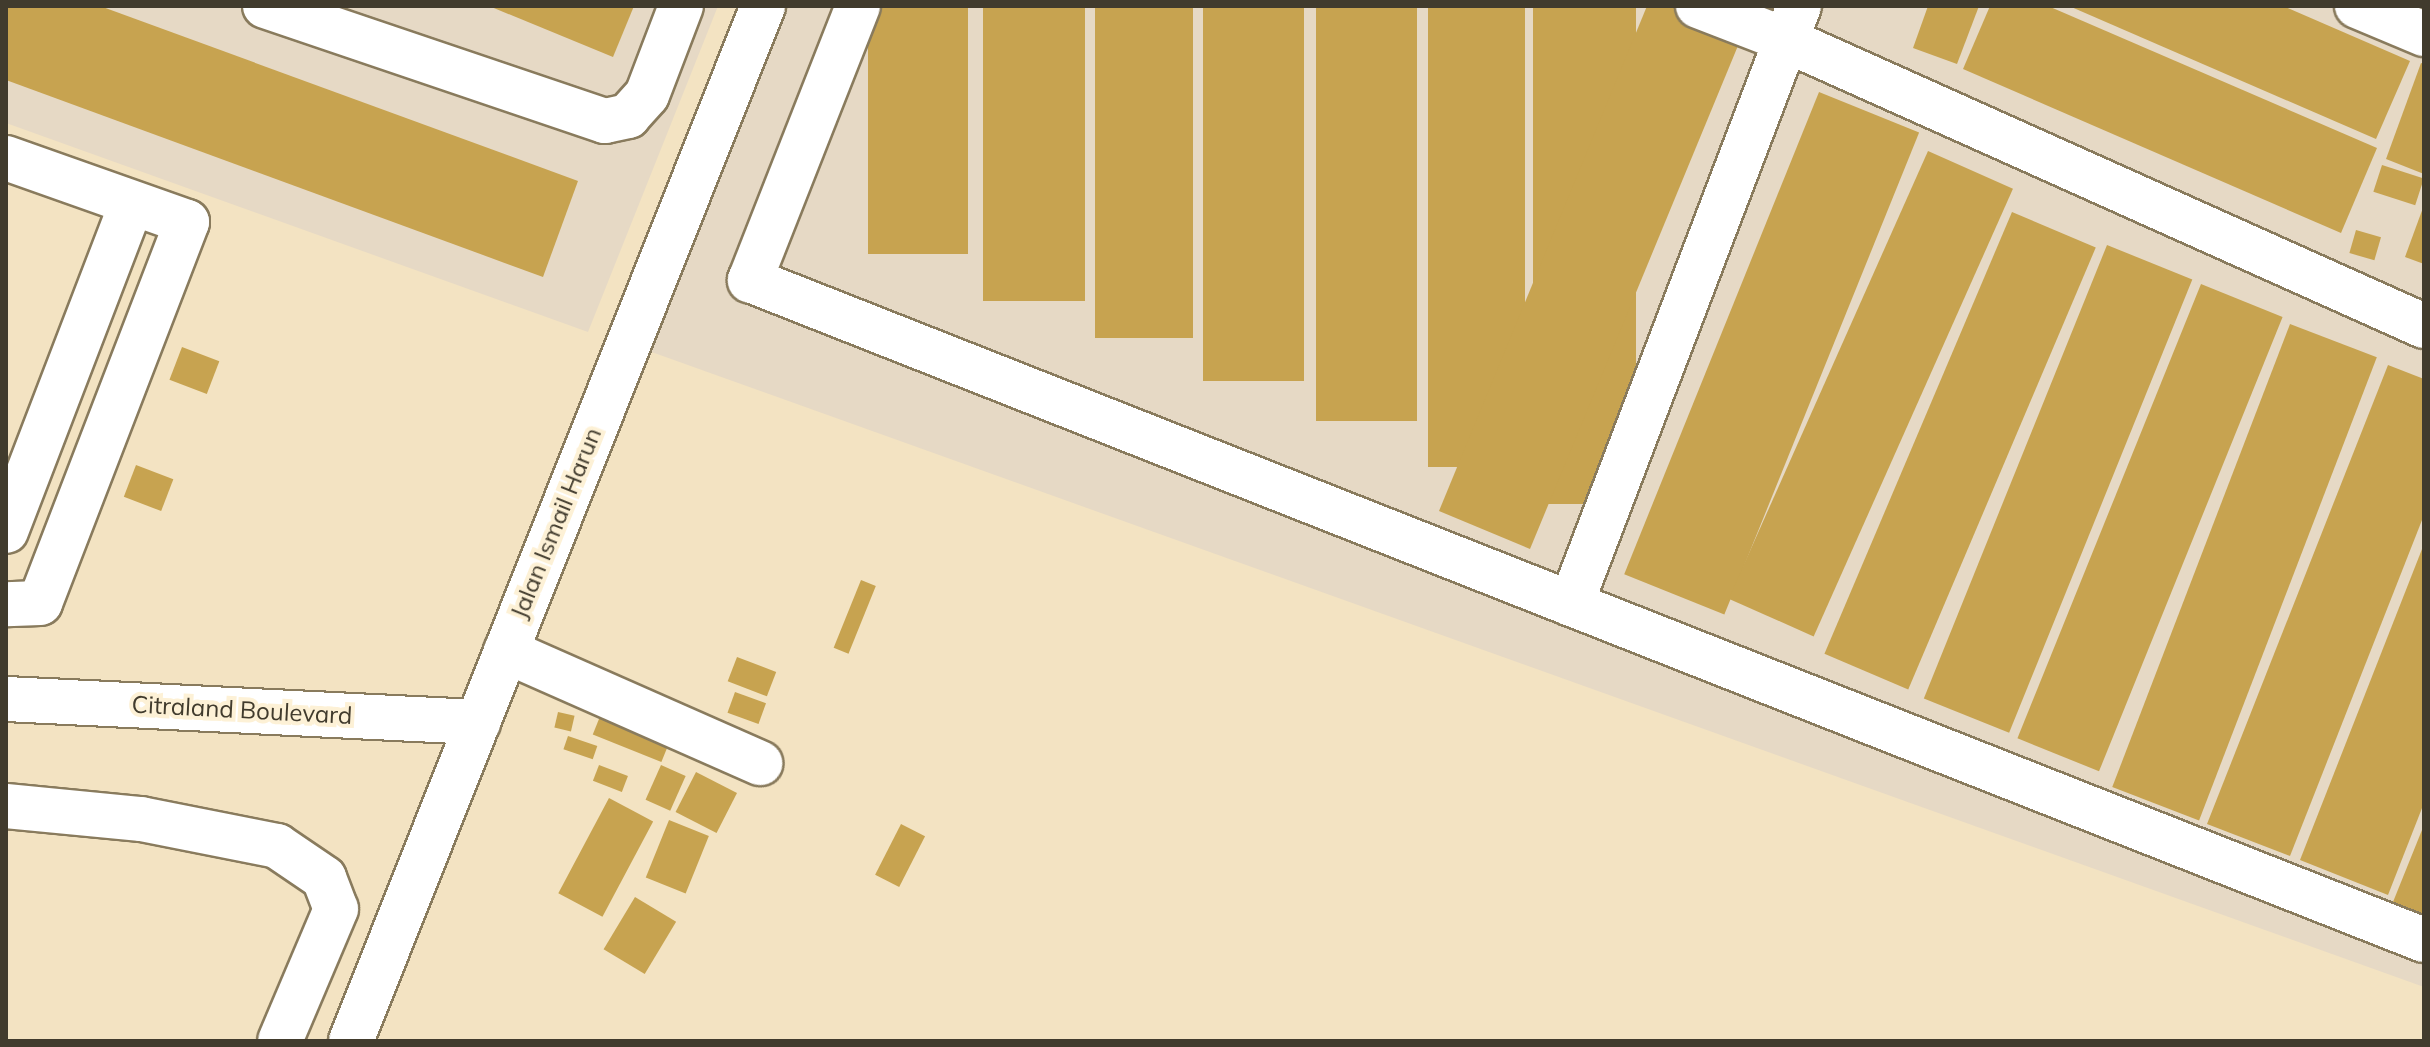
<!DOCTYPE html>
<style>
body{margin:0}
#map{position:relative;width:2430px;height:1047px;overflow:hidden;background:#f3e3c2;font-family:Mulish,sans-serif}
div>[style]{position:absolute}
.industrial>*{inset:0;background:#e6d9c5}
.building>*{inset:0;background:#c7a350;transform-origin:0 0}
.roads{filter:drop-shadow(2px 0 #897b5d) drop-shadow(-2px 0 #897b5d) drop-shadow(0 2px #897b5d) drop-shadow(0 -2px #897b5d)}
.minor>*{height:44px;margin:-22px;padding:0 22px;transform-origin:22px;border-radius:22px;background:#fff}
span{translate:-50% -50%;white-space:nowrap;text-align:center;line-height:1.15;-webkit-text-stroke:8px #fdf1d6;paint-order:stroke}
.street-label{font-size:24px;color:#413b2d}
.frame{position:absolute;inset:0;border:8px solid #413b2d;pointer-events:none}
</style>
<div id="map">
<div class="industrial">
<i style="clip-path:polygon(6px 6px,718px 6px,588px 332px,6px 123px)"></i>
<i style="clip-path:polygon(786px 6px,2424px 6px,2424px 987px,646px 350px)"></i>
</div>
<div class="building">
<i style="clip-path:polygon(6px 6px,100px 6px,578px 181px,543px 277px,6px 80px)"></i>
<i style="clip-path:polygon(489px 6px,634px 6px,613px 57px)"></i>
<i style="left:868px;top:6px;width:100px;height:248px"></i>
<i style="left:983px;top:6px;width:102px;height:295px"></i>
<i style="left:1095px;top:6px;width:98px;height:332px"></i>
<i style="left:1203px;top:6px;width:101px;height:375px"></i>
<i style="left:1316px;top:6px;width:101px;height:415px"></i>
<i style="left:1428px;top:6px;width:97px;height:461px"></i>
<i style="left:1533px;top:6px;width:103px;height:498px"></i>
<i style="clip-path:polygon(1647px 6px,1669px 6px,1742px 36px,1530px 549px,1439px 511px)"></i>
<i style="clip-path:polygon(1928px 6px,1979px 6px,1957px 64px,1913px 48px)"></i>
<i style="clip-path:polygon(1990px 6px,2048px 6px,2377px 148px,2341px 233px,1963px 69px)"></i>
<i style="clip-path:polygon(2069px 6px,2283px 6px,2410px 61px,2376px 139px)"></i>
<i style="clip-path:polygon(2421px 63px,2424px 64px,2424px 174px,2386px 159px)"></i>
<i style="left:1819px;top:92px;width:108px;height:520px;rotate:22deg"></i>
<i style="left:1928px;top:151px;width:93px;height:490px;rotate:24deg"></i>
<i style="left:2382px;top:165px;width:44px;height:28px;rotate:18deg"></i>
<i style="clip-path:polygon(2424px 205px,2424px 264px,2405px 257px)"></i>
<i style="left:2012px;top:212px;width:91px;height:480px;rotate:23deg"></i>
<i style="left:2356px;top:230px;width:26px;height:24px;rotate:16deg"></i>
<i style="left:2107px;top:245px;width:92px;height:489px;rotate:22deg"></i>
<i style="left:2201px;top:284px;width:88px;height:490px;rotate:22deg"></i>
<i style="left:2290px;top:324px;width:93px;height:496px;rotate:21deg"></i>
<i style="left:182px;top:347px;width:40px;height:35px;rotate:21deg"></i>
<i style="clip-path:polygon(2388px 365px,2424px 379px,2424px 515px,2290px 856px,2207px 824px)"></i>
<i style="left:136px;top:465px;width:40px;height:34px;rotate:21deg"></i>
<i style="clip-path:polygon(2424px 544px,2424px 803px,2388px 895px,2300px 860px)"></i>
<i style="left:861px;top:580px;width:16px;height:73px;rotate:22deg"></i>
<i style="left:737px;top:657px;width:42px;height:26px;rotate:21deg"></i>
<i style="left:735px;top:692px;width:33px;height:22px;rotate:20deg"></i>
<i style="left:558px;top:712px;width:17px;height:16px;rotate:13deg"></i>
<i style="left:601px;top:714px;width:74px;height:22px;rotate:22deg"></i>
<i style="left:568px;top:736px;width:31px;height:14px;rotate:19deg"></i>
<i style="left:599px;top:765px;width:31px;height:17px;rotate:21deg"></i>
<i style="left:661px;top:765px;width:27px;height:38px;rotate:24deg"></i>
<i style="left:696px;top:772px;width:46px;height:45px;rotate:27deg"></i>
<i style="left:609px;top:798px;width:50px;height:108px;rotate:28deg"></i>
<i style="left:669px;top:820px;width:43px;height:62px;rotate:22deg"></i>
<i style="left:901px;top:824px;width:27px;height:57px;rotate:27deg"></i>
<i style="clip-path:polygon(2424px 825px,2424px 915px,2393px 902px)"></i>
<i style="left:635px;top:897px;width:48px;height:61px;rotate:31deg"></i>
</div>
<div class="roads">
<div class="minor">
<i style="left:265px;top:6px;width:359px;rotate:18.7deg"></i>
<i style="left:605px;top:121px;width:24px;rotate:-12deg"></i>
<i style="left:628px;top:116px;width:28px;rotate:-48deg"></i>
<i style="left:647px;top:95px;width:95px;rotate:-69.1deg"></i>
<i style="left:858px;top:6px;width:295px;rotate:111.5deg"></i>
<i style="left:750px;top:280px;width:1799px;rotate:21.52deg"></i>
<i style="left:1698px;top:6px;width:94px;rotate:21.1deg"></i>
<i style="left:1786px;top:40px;width:699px;rotate:24.15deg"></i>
<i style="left:2357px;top:6px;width:73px;rotate:22.7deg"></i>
<i style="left:6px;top:158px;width:192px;rotate:19.5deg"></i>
<i style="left:187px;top:222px;width:408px;rotate:111.1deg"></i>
<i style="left:40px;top:603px;width:34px;rotate:178deg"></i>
<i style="left:6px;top:531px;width:351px;rotate:-69deg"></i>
<i style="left:1571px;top:604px;width:640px;rotate:-69.13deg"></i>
<i style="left:506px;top:651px;width:278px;rotate:23.8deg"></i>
<i style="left:6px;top:699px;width:473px;rotate:2.8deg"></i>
<i style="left:6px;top:806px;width:136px;rotate:5.5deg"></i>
<i style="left:141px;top:819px;width:139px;rotate:11.2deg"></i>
<i style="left:277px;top:846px;width:57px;rotate:34.2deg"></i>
<i style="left:324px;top:878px;width:33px;rotate:69deg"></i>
<i style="left:336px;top:909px;width:143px;rotate:113deg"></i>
<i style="left:351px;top:1041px;width:1114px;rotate:-68.29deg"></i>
</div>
</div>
<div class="street-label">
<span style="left:556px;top:523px;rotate:-68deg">Jalan Ismail Harun</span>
<span style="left:242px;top:710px;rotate:3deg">Citraland Boulevard</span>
</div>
<div class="frame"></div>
</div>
